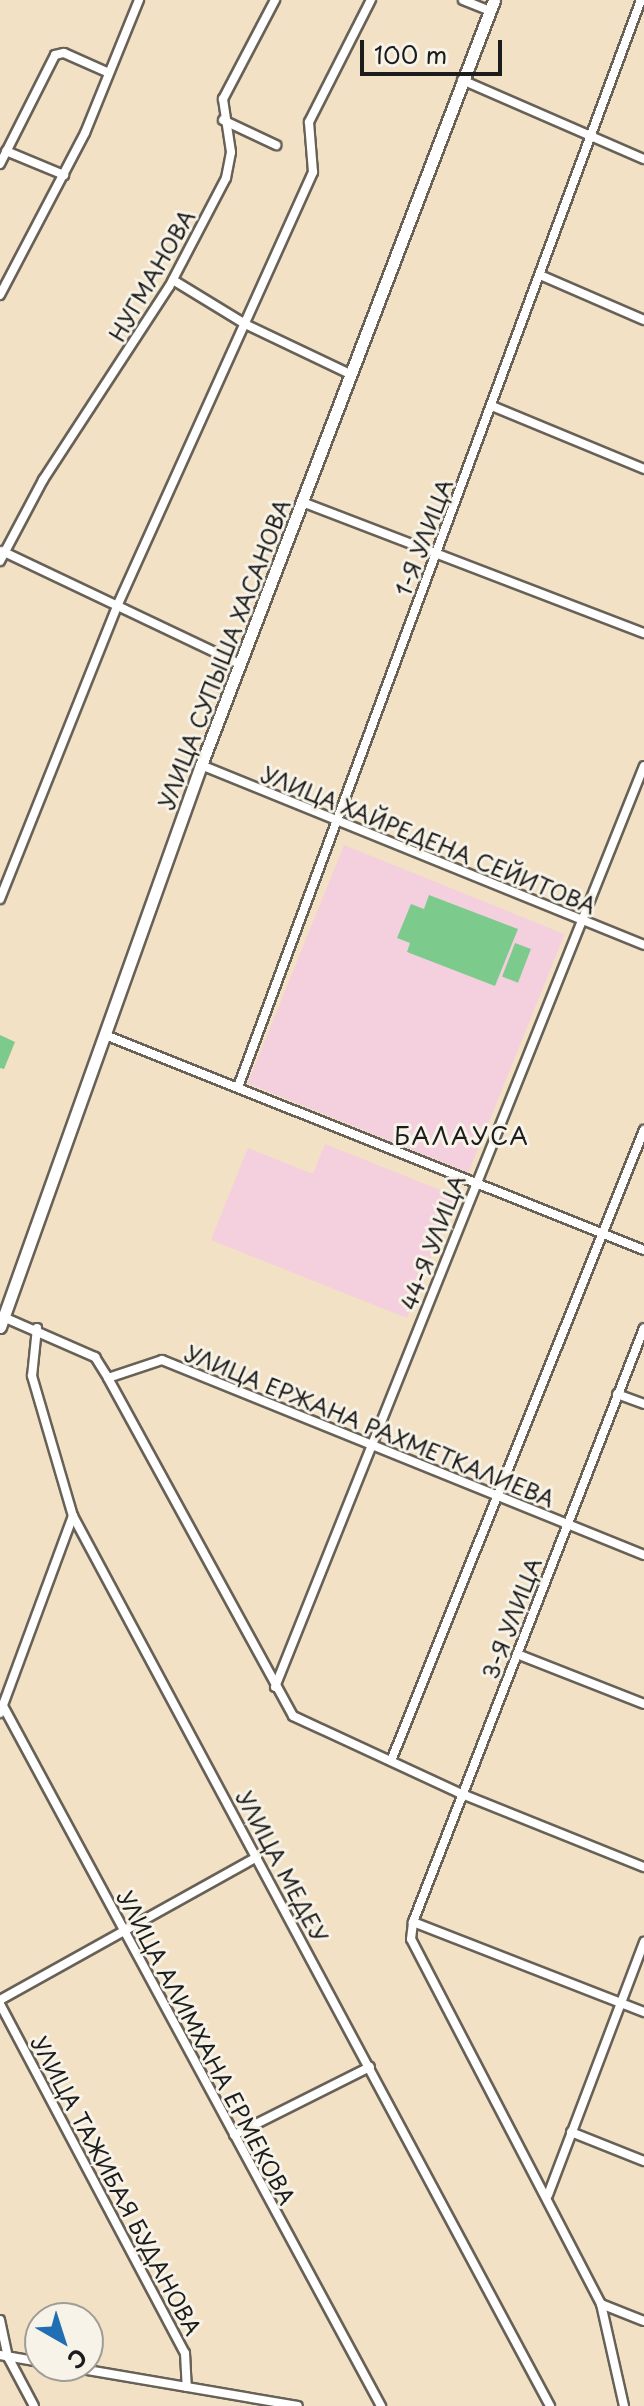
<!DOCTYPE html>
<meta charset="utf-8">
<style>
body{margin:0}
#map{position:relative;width:644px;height:2406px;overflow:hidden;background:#f2e1c4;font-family:"Playpen Sans",sans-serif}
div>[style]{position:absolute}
.built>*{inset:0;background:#f4cfdd;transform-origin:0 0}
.green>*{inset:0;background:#7ccb8c;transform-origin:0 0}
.roads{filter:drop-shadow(2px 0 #676157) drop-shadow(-2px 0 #676157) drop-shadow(0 2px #676157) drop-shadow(0 -2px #676157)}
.street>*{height:8px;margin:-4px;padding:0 4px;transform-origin:4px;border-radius:4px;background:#fff}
.secondary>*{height:11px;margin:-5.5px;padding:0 5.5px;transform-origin:5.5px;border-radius:5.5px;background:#fff}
span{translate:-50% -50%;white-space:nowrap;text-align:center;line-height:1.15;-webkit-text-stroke:6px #f7f3e8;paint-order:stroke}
.street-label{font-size:22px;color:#1c1c1c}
.neighbourhood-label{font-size:24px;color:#1c1c1c;letter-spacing:2px}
.north{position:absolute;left:24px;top:2302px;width:80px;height:80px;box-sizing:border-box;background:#f7f3e8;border:2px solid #9f9d96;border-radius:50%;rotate:141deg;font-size:22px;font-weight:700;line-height:32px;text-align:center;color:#1c1c1c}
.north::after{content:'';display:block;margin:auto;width:28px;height:36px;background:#1f6fb2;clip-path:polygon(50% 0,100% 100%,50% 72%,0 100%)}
.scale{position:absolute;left:360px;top:40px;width:142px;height:36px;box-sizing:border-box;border:4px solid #1c1c1c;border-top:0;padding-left:10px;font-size:24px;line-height:28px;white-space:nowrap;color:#1c1c1c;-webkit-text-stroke:6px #f7f3e8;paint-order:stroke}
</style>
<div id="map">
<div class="built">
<i style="left:344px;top:845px;width:238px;height:257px;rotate:22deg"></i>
<i style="clip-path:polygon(325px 1144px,455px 1196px,407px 1318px,211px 1240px,248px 1148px,313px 1174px)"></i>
</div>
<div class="green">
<i style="clip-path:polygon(429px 895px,518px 929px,495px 986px,407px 952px,410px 943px,397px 938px,411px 904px,424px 909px)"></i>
<i style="left:515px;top:943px;width:17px;height:36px;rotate:21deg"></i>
<i style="clip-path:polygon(0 1035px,15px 1042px,4px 1069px,0 1068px)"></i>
</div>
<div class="roads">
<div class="street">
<i style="left:463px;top:0;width:29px;rotate:22deg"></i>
<i style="left:462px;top:80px;width:198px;rotate:23.5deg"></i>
<i style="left:223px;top:120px;width:59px;rotate:25.3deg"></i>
<i style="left:6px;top:151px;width:63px;rotate:22.5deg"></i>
<i style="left:0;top:164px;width:122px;rotate:-63.2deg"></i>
<i style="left:55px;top:55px;width:9px;rotate:-13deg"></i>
<i style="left:64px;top:53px;width:49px;rotate:24deg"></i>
<i style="left:540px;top:275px;width:113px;rotate:23.4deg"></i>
<i style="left:173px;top:280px;width:84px;rotate:31.4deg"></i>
<i style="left:245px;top:324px;width:116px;rotate:25.5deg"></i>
<i style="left:0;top:295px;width:183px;rotate:-62.3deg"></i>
<i style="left:85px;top:133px;width:144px;rotate:-67.9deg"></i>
<i style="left:492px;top:406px;width:165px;rotate:22.5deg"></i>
<i style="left:302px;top:502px;width:366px;rotate:21deg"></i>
<i style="left:2px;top:551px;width:263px;rotate:25.4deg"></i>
<i style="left:0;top:561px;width:92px;rotate:-62deg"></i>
<i style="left:43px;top:480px;width:230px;rotate:-56.9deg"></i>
<i style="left:169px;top:287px;width:123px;rotate:-62.4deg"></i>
<i style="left:226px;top:178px;width:26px;rotate:-79deg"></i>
<i style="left:231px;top:152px;width:54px;rotate:-98.6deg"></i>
<i style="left:223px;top:99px;width:112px;rotate:-62.3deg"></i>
<i style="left:201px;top:765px;width:478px;rotate:22.1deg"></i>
<i style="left:0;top:899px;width:318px;rotate:-68.2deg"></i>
<i style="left:118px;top:604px;width:474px;rotate:-65.7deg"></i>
<i style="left:313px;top:172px;width:50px;rotate:-94.6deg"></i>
<i style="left:309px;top:122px;width:137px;rotate:-63.1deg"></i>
<i style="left:105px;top:1035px;width:580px;rotate:21.75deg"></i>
<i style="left:238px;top:1087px;width:1159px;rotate:-69.66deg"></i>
<i style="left:1px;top:1316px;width:103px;rotate:23.6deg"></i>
<i style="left:95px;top:1357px;width:25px;rotate:58deg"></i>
<i style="left:108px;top:1378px;width:57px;rotate:-18.4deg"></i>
<i style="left:162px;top:1360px;width:520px;rotate:22.03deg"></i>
<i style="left:37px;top:1328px;width:48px;rotate:95.9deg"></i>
<i style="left:32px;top:1376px;width:146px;rotate:73.7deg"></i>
<i style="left:73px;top:1516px;width:1010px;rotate:61.81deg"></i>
<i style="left:108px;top:1378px;width:385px;rotate:61.3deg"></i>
<i style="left:293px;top:1716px;width:186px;rotate:24.8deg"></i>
<i style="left:462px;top:1794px;width:196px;rotate:21.9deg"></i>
<i style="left:617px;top:1394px;width:29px;rotate:20deg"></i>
<i style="left:517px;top:1654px;width:136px;rotate:21.5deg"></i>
<i style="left:275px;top:1687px;width:992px;rotate:-68.17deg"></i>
<i style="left:3px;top:1706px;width:796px;rotate:61.63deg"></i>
<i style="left:0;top:1713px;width:210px;rotate:-69.7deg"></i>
<i style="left:391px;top:1761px;width:680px;rotate:-68.15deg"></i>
<i style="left:413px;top:1922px;width:248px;rotate:21.3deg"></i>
<i style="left:0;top:2000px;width:294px;rotate:-29.1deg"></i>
<i style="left:0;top:2004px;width:395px;rotate:62.1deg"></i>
<i style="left:185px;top:2353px;width:34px;rotate:87deg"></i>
<i style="left:571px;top:2132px;width:79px;rotate:21.7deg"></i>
<i style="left:234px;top:2135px;width:152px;rotate:-26.6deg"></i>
<i style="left:548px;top:2195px;width:271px;rotate:-69.2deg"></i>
<i style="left:601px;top:2304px;width:46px;rotate:21.6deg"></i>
<i style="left:0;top:2320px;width:38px;rotate:78deg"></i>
<i style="left:8px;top:2357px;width:55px;rotate:62deg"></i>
<i style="left:0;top:2355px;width:41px;rotate:9.9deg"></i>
<i style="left:64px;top:2366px;width:237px;rotate:9.7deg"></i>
<i style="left:624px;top:2406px;width:105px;rotate:-102.7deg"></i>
<i style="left:601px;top:2304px;width:411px;rotate:-117.5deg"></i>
<i style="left:411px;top:1939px;width:17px;rotate:-83deg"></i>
<i style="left:413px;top:1922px;width:637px;rotate:-68.75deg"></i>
</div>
<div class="secondary">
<i style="left:0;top:1327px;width:597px;rotate:-70.32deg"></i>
<i style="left:201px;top:765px;width:819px;rotate:-69.04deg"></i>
</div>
</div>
<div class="street-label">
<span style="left:151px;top:275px;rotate:-60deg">НУГМАНОВА</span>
<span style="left:423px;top:537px;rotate:-69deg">1-Я УЛИЦА</span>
<span style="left:223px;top:654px;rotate:-69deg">УЛИЦА СУПЫША ХАСАНОВА</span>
<span style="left:429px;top:839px;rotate:22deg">УЛИЦА ХАЙРЕДЕНА СЕЙИТОВА</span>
<span style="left:432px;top:1242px;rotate:-69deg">44-Я УЛИЦА</span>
<span style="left:370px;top:1425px;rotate:22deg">УЛИЦА ЕРЖАНА РАХМЕТКАЛИЕВА</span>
<span style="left:511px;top:1618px;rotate:-69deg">3-Я УЛИЦА</span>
<span style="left:283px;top:1866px;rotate:62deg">УЛИЦА МЕДЕУ</span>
<span style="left:207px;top:2047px;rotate:62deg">УЛИЦА АЛИМХАНА ЕРМЕКОВА</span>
<span style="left:117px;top:2185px;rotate:62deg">УЛИЦА ТАЖИБАЯ БУДАНОВА</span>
</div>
<div class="neighbourhood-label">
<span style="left:462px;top:1136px">БАЛАУСА</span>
</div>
<div class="north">С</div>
<div class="scale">100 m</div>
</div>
